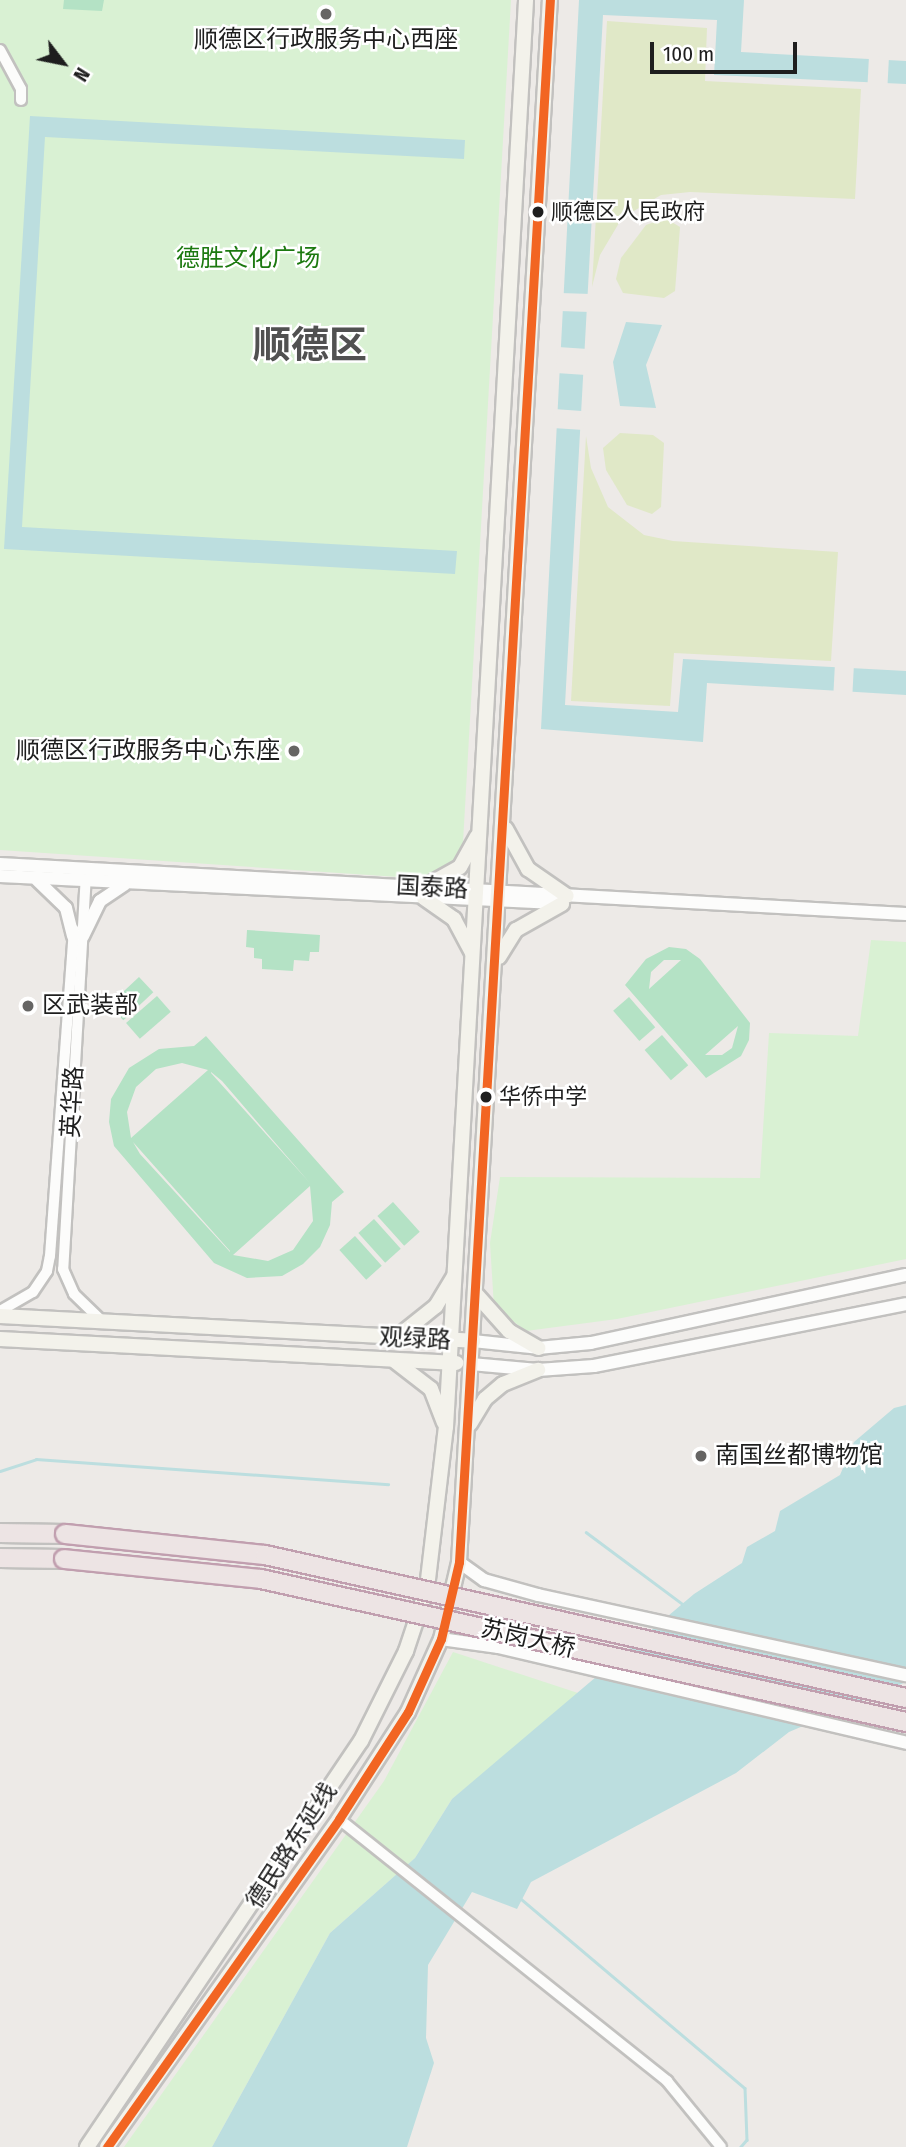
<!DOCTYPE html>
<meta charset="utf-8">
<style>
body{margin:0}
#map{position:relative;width:906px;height:2147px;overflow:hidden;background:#edeae7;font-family:"Fira Sans Condensed","Noto Sans SC",sans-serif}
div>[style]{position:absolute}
.grass>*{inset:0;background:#e0e8c7}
.park>*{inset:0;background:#d9f1d3}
.pitch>*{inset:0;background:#b4e2c5;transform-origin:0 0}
.water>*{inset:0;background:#bcdedf}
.pier>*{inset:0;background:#edeae7;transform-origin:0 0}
.stream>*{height:2.5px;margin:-1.25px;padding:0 1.25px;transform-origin:1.25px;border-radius:1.25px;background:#bcdedf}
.roads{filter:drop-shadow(2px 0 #c2c1bf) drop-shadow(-2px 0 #c2c1bf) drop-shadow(0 2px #c2c1bf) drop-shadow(0 -2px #c2c1bf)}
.minor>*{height:10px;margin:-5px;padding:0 5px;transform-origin:5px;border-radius:5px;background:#fcfcfb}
.tertiary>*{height:12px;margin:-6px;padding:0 6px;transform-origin:6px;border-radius:6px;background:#fcfcfb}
.secondary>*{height:14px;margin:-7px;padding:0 7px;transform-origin:7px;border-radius:7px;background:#f3f2eb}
.trunk>*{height:18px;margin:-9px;padding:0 9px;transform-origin:9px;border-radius:9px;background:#ede4e4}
.bridges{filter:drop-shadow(2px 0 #c19faf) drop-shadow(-2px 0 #c19faf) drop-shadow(0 2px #c19faf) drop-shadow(0 -2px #c19faf)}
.trunk-bridge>*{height:18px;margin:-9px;padding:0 9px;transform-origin:9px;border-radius:9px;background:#ede4e4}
.bus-1>*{height:9px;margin:-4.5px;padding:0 4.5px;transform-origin:4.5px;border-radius:4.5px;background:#f26522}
.dots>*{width:19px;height:19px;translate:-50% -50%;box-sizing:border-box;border:4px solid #fff;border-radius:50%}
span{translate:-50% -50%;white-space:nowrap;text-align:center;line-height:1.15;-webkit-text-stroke:5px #fff;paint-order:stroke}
.bus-label{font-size:22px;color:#1e1e1e}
.left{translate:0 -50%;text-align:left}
.poi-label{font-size:24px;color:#1e1e1e}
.right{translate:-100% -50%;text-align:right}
.park-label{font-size:24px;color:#1c7910}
.street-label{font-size:24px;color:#1e1e1e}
.town-label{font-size:38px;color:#515151;font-weight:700}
.north{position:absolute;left:28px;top:28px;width:70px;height:70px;-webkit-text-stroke:5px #fff;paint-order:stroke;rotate:122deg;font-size:19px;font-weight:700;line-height:28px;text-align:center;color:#1e1e1e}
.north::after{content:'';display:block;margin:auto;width:24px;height:32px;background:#1e1e1e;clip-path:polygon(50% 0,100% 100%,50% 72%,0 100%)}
.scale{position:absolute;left:650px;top:42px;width:147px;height:32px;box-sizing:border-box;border:4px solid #1e1e1e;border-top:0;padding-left:9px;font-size:21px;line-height:24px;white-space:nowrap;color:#1e1e1e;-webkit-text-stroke:5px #fff;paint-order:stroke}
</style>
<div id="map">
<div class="grass">
<i style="clip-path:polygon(607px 21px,707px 28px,705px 81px,861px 89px,855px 199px,690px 192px,661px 195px,622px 218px,600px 255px,592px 287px)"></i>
<i style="clip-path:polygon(665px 218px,680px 227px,675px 291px,664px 298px,623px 293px,616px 279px,621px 258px,646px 225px)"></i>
<i style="clip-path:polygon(620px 433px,653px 435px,664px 443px,661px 507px,652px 514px,627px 505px,606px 470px,603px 448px)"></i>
<i style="clip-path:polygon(586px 436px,591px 468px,608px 507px,644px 535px,673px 541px,838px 552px,831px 661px,674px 653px,670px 706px,571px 701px)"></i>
</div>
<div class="park">
<i style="clip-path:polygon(0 0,511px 0,462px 860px,428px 879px,0 850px)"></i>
<i style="clip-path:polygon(871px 940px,906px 942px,906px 1259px,617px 1319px,526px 1331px,494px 1307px,490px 1243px,500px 1177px,760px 1178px,769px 1033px,858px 1036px)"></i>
<i style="clip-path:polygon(453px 1652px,581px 1694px,452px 1799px,415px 1858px,330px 1933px,212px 2147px,124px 2147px,384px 1781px)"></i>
</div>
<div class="pitch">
<i style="clip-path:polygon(64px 0,104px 0,102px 11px,63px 9px)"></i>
<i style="clip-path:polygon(247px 930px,320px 935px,319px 952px,310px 952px,309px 961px,294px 960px,293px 971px,262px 969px,262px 959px,254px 958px,254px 948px,246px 947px)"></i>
<i style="clip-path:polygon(evenodd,669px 947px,686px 949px,700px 959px,750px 1023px,749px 1040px,741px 1056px,706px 1078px,625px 985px,646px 959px,669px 947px,664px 960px,681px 960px,649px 989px,651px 972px,664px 960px,669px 947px,738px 1026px,732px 1048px,722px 1055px,705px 1055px,738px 1026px)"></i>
<i style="left:139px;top:977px;width:21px;height:41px;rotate:47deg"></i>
<i style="left:157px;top:996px;width:21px;height:41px;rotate:49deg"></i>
<i style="left:629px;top:997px;width:40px;height:21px;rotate:49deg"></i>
<i style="left:662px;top:1035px;width:40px;height:23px;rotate:49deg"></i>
<i style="clip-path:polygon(evenodd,206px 1036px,344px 1192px,332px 1202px,330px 1225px,320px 1247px,303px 1264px,282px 1276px,247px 1278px,214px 1263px,114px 1146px,109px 1122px,111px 1099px,129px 1068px,159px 1049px,194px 1046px,206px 1036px,182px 1063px,208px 1070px,131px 1138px,127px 1112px,136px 1087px,156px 1069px,182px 1063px,206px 1036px,211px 1072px,222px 1081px,309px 1182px,211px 1073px,211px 1072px,206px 1036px,133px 1142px,230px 1251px,230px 1252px,140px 1154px,133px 1142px,206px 1036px,310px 1186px,313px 1221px,293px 1250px,268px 1261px,233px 1255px,310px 1186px)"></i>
<i style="left:393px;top:1202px;width:40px;height:21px;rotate:48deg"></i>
<i style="left:374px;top:1219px;width:40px;height:21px;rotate:48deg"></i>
<i style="left:355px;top:1236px;width:40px;height:21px;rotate:48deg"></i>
</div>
<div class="water">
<i style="clip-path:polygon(579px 0,744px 0,741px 52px,906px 61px,906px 84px,714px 75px,717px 20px,603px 15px,565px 705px,678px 712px,683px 659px,906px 671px,906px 695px,707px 683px,703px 742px,541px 729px)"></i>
<i style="clip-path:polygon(30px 116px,465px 140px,464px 159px,45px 137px,22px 527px,457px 551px,455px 574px,4px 549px)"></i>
<i style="clip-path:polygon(626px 322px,662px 325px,646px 365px,656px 408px,620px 406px,613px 362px)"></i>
<i style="clip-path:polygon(906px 1405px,906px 1682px,789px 1732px,736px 1773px,531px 1882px,517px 1909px,472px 1892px,428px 1965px,426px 2038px,434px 2063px,407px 2147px,212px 2147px,330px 1933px,415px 1858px,452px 1799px,694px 1594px,742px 1563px,747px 1547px,775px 1531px,780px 1511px,840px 1475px,854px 1442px,894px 1408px)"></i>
</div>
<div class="pier">
<i style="left:869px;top:56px;width:20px;height:30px;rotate:3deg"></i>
<i style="left:560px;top:293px;width:31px;height:18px;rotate:2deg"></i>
<i style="left:558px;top:347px;width:30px;height:26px;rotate:4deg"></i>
<i style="left:554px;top:409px;width:31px;height:19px;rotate:4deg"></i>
<i style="left:835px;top:663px;width:19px;height:31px;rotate:3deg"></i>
</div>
<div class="stream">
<i style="left:0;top:1471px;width:38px;rotate:-18deg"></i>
<i style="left:36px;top:1459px;width:353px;rotate:4.1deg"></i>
<i style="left:586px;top:1532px;width:122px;rotate:36.7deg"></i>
<i style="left:520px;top:1898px;width:294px;rotate:40.2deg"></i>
<i style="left:745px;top:2088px;width:52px;rotate:87.8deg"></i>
<i style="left:747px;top:2140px;width:9px;rotate:131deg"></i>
</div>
<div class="roads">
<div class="minor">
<i style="left:0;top:50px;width:44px;rotate:61.7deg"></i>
<i style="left:21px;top:89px;width:11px;rotate:90deg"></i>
<i style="left:86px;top:874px;width:396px;rotate:93.3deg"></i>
<i style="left:63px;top:1269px;width:27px;rotate:66deg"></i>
<i style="left:74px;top:1294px;width:40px;rotate:44deg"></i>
<i style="left:0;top:1311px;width:38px;rotate:-30deg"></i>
<i style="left:33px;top:1292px;width:25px;rotate:-56deg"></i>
<i style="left:47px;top:1271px;width:15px;rotate:-79deg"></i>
<i style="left:50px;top:1256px;width:327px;rotate:-85.8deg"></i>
<i style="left:339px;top:1819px;width:420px;rotate:38.6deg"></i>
<i style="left:667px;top:2081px;width:85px;rotate:50.7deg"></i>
</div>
<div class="tertiary">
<i style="left:0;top:864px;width:907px;rotate:3.16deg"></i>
<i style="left:0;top:876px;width:556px;rotate:2.79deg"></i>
<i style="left:37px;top:880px;width:40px;rotate:44deg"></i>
<i style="left:66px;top:908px;width:29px;rotate:76deg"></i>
<i style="left:83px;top:936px;width:39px;rotate:-64deg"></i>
<i style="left:100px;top:901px;width:30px;rotate:-34deg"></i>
<i style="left:473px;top:1341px;width:65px;rotate:6.1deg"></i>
<i style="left:538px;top:1348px;width:53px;rotate:-5.4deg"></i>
<i style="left:591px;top:1343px;width:322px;rotate:-12.2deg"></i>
<i style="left:471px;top:1364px;width:67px;rotate:5.1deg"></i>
<i style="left:538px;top:1370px;width:56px;rotate:-4.1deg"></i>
<i style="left:594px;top:1366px;width:318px;rotate:-11.2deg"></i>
<i style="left:459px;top:1562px;width:31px;rotate:36deg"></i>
<i style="left:484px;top:1580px;width:56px;rotate:15.5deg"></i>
<i style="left:538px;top:1595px;width:377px;rotate:12.3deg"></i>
<i style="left:441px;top:1639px;width:58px;rotate:8deg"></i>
<i style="left:498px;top:1647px;width:419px;rotate:13.2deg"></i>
</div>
<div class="secondary">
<i style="left:506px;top:829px;width:46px;rotate:61.2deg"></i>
<i style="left:528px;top:869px;width:47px;rotate:34.7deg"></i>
<i style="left:424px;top:887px;width:41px;rotate:-29.1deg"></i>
<i style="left:460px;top:867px;width:35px;rotate:-61deg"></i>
<i style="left:424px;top:898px;width:37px;rotate:35deg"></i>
<i style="left:454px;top:919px;width:38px;rotate:62deg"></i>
<i style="left:499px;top:957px;width:32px;rotate:-58deg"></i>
<i style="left:516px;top:930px;width:53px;rotate:-29.5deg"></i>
<i style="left:475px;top:1293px;width:51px;rotate:48.2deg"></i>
<i style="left:509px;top:1331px;width:34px;rotate:30deg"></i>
<i style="left:0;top:1316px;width:474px;rotate:3deg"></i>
<i style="left:396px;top:1338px;width:51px;rotate:-38.7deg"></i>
<i style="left:436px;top:1306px;width:35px;rotate:-59deg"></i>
<i style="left:0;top:1339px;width:457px;rotate:3deg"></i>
<i style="left:396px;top:1362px;width:44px;rotate:37.6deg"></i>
<i style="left:431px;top:1389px;width:36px;rotate:69deg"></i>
<i style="left:470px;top:1424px;width:29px;rotate:-59deg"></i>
<i style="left:485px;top:1399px;width:23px;rotate:-40deg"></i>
<i style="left:503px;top:1384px;width:38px;rotate:-22deg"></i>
<i style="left:87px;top:2147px;width:490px;rotate:-56deg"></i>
<i style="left:361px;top:1741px;width:101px;rotate:-63.4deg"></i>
<i style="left:406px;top:1651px;width:66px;rotate:-71.6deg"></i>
<i style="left:427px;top:1588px;width:162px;rotate:-83.3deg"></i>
<i style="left:446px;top:1427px;width:1429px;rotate:-86.79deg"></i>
<i style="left:107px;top:2147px;width:402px;rotate:-54.7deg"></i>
<i style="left:339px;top:1819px;width:127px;rotate:-57.2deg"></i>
<i style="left:408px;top:1712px;width:80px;rotate:-65.7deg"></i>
<i style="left:441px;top:1639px;width:79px;rotate:-76.8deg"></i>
<i style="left:459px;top:1562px;width:1565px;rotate:-86.67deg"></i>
</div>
<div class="trunk">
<i style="left:0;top:1533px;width:65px;rotate:0.9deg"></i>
<i style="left:0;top:1558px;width:64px;rotate:0.9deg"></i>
</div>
</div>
<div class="bridges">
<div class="trunk-bridge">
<i style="left:65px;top:1534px;width:201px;rotate:6deg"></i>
<i style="left:265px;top:1555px;width:657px;rotate:12.58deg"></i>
<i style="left:64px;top:1559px;width:198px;rotate:5.8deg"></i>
<i style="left:261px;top:1579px;width:661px;rotate:12.5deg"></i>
</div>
</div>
<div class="bus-1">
<i style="left:107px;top:2147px;width:402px;rotate:-54.7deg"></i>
<i style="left:339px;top:1819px;width:127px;rotate:-57.2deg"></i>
<i style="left:408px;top:1712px;width:80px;rotate:-65.7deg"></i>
<i style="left:441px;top:1639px;width:79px;rotate:-76.8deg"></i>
<i style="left:459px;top:1562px;width:1565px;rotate:-86.67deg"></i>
</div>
<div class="dots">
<i style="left:326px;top:14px;background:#666564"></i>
<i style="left:538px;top:212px;background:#1e1e1e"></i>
<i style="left:294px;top:751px;background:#666564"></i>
<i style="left:28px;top:1006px;background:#666564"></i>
<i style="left:486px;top:1097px;background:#1e1e1e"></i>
<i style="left:701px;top:1456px;background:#666564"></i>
</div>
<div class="bus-label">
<span class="left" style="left:551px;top:212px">顺德区人民政府</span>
<span class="left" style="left:499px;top:1097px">华侨中学</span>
</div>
<div class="poi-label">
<span style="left:326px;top:40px">顺德区行政服务中心西座</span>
<span class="right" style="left:280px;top:751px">顺德区行政服务中心东座</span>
<span class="left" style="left:42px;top:1006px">区武装部</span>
<span class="left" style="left:715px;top:1456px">南国丝都博物馆</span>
</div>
<div class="park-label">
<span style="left:248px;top:259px">德胜文化广场</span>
</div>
<div class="street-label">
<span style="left:432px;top:888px;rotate:3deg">国泰路</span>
<span style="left:73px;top:1102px;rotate:-87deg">英华路</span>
<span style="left:415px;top:1339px;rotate:3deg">观绿路</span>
<span style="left:528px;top:1639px;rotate:13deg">苏岗大桥</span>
<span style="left:292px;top:1846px;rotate:-57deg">德民路东延线</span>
</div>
<div class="town-label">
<span style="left:310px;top:346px">顺德区</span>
</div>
<div class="north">N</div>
<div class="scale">100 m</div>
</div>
